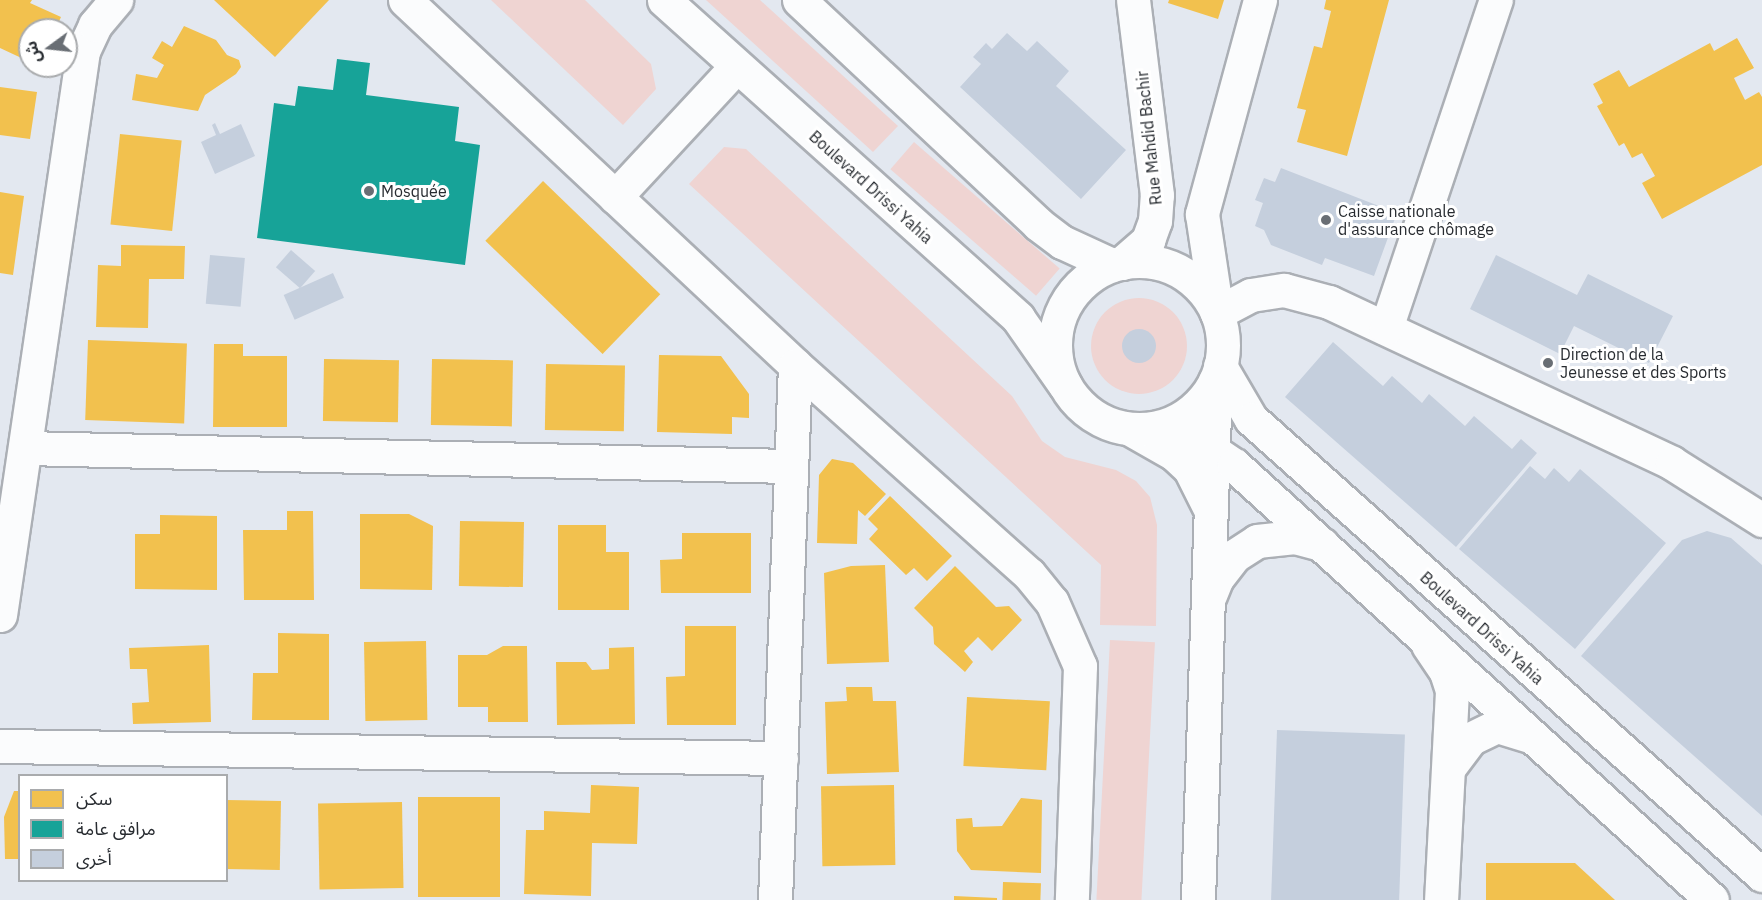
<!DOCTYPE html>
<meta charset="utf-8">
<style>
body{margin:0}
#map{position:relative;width:1762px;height:900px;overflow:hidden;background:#e3e8f0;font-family:"IBM Plex Sans","Noto Sans Arabic",sans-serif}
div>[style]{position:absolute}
.green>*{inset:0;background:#efd4d2;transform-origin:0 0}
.round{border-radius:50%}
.homes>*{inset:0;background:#f2c14e;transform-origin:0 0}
.public>*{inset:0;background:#17a398}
.building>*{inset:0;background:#c5cfdd;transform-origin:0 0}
.roads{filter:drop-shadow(2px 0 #abafb5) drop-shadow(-2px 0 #abafb5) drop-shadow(0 2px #abafb5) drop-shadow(0 -2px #abafb5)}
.minor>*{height:33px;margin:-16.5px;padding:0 16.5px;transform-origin:16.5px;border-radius:16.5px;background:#fbfcfd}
.major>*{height:33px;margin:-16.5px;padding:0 16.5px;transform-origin:16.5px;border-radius:16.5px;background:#fbfcfd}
.major>.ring{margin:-16.5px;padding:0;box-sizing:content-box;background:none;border:33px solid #fbfcfd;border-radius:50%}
.dots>*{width:16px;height:16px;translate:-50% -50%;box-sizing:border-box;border:3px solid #fff;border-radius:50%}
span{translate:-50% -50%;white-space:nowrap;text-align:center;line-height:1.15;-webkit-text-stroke:6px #fff;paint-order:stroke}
.street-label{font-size:16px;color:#282c31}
.poi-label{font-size:16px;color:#282c31}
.left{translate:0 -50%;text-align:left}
.legend{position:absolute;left:18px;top:774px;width:210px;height:108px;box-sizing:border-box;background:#fff;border:2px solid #a9abad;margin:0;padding:8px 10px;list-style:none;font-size:18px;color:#282c31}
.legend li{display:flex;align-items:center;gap:12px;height:30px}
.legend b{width:30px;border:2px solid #a9abad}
.north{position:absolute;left:18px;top:18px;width:60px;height:60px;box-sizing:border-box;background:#fff;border:2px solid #a9abad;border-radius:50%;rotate:255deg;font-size:16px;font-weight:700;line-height:24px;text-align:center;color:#282c31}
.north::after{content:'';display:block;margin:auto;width:21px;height:27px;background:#696e74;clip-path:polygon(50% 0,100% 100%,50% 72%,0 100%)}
</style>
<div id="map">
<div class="green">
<i style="clip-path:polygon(491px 0,585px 0,651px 64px,656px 89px,623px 125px)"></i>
<i style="clip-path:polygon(706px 0,760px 0,898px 126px,873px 152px)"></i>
<i style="left:914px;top:142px;width:193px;height:36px;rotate:41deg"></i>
<i style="clip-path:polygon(724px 147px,746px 149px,1012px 396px,1042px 441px,1065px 457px,1116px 470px,1136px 481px,1150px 497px,1157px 525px,1156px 626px,1100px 625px,1101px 565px,689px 184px)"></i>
<i class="round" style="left:1091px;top:298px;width:96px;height:96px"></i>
<i style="left:1110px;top:640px;width:45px;height:260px;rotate:3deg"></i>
</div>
<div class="homes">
<i style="clip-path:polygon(0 0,32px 0,30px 3px,61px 17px,55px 30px,30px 30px,30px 62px,0 48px)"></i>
<i style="clip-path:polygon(214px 0,329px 0,275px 57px)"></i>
<i style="clip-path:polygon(1169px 0,1224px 0,1218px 19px,1168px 3px)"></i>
<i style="clip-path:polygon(1326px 0,1389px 0,1347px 156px,1297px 142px,1306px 110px,1297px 108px,1314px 46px,1322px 48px,1331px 11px,1324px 9px)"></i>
<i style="clip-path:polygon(184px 26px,216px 40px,227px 55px,239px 60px,241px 67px,236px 74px,205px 95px,198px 111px,132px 100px,136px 74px,157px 78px,164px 65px,152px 58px,162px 41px,172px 47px)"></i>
<i style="clip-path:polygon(1737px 38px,1754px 68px,1734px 78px,1745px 100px,1759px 92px,1762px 97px,1762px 165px,1662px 219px,1642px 183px,1655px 176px,1642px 153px,1632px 158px,1624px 143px,1619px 146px,1597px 106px,1603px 103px,1593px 84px,1619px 70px,1629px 87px,1710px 43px,1714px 51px)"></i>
<i style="clip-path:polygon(0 87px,37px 92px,30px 139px,0 135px)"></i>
<i style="left:120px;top:134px;width:62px;height:91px;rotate:6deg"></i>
<i style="left:543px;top:181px;width:163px;height:83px;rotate:44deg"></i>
<i style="clip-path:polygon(0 192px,24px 196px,13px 275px,0 273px)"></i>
<i style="clip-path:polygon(121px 245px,185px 246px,184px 279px,149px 279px,148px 328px,96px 327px,98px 265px,121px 266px)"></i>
<i style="left:88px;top:340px;width:99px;height:80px;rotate:2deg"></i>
<i style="clip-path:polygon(214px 344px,243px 344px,243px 356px,287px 356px,287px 427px,213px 427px)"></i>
<i style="clip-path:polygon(659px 355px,721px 356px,749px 394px,749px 418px,732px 417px,732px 434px,657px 432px)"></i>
<i style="left:324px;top:359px;width:75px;height:62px;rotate:1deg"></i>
<i style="left:432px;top:359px;width:81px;height:66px;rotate:1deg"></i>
<i style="left:546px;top:364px;width:79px;height:66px;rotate:1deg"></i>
<i style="clip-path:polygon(832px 459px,853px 463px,886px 494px,865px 516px,858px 510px,857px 544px,817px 543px,819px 475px)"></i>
<i style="clip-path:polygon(890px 496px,952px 556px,927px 581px,914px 568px,906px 575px,869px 539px,878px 529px,868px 519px)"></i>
<i style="clip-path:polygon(287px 511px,313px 511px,314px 600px,244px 600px,243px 530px,287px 530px)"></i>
<i style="clip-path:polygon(360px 514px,409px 514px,433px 526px,432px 590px,360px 589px)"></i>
<i style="clip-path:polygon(160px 515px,217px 516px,217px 590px,135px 589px,135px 534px,160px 534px)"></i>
<i style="left:460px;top:521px;width:64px;height:65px;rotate:1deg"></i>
<i style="clip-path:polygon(558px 525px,606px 525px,606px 552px,629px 552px,629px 610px,558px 610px)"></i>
<i style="clip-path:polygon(682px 533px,751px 533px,751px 593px,661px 593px,660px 560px,682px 559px)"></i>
<i style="clip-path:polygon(885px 565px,889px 662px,827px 664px,824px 573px,851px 566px)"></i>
<i style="clip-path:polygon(955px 566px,996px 607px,1009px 606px,1022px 620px,992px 651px,978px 637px,964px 651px,973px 662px,965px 672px,934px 644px,933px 627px,914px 608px)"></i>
<i style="clip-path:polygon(685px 626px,736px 626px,736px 725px,667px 725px,666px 677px,685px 676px)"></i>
<i style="clip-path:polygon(278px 633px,329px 634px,329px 720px,252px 720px,253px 673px,278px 673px)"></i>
<i style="left:426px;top:641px;width:79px;height:62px;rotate:89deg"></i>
<i style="clip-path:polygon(209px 645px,211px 722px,133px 724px,132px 703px,149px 702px,147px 669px,130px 669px,129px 648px)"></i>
<i style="clip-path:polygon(503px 646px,527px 646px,528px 722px,488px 722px,488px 707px,458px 707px,458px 655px,487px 655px)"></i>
<i style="clip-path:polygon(634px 647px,635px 724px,557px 725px,556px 662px,586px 662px,592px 670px,609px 669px,609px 648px)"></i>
<i style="clip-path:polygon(846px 687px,872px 687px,873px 701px,896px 701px,899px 772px,827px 774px,825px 702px,847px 701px)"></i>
<i style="left:967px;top:697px;width:83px;height:69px;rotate:3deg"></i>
<i style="clip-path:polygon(591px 785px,639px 787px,637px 844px,592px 843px,591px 896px,524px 894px,526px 830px,544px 830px,544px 811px,590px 813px)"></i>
<i style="left:894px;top:785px;width:80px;height:73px;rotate:89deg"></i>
<i style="clip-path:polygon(14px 791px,20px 791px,20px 859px,5px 859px,4px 817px)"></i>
<i style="left:418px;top:797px;width:82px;height:100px"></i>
<i style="clip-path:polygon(1021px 798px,1042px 800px,1041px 873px,971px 870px,957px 851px,956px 819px,972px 818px,973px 827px,1002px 826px)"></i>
<i style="left:226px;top:800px;width:55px;height:69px;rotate:1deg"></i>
<i style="left:402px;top:802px;width:86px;height:84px;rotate:89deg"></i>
<i style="clip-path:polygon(1486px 863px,1575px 863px,1615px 900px,1486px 900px)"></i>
<i style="left:1003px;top:882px;width:38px;height:18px;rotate:2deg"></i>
<i style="clip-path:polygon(954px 896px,997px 898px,997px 900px,954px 900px)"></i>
</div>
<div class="public">
<i style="clip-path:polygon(337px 59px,370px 63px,366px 95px,459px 107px,455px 141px,480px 145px,465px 265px,257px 238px,274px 103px,295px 106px,298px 86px,333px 90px)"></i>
</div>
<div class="building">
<i style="clip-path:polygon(1007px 33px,1027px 51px,1037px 41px,1069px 71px,1056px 86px,1126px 150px,1081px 199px,960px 87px,981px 64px,973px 57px,986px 43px,992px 49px)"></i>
<i style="clip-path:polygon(215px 123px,220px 134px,241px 124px,255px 156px,215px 174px,201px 142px,216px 135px,212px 125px)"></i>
<i style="clip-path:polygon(1281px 168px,1397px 213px,1374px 276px,1325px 258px,1322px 265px,1271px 245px,1264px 230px,1255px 226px,1263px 203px,1255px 200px,1264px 178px,1275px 182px)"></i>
<i style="left:291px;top:250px;width:32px;height:23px;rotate:41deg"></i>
<i style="left:210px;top:255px;width:35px;height:49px;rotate:5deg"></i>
<i style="clip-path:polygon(1496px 255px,1577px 295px,1588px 274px,1673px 316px,1649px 363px,1574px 326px,1560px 354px,1470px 309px)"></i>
<i style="left:333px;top:273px;width:27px;height:54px;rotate:66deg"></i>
<i class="round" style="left:1122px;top:329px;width:34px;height:34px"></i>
<i style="clip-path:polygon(1333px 342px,1383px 386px,1392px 376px,1422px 403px,1429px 394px,1465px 426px,1474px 416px,1512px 449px,1521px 439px,1537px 453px,1456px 547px,1285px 397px)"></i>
<i style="clip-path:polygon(1530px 466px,1545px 479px,1554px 468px,1569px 482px,1580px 469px,1666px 543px,1575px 649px,1459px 549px)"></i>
<i style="clip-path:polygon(1707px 531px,1731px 538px,1762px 565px,1762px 816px,1581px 656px,1682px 540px)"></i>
<i style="left:1277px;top:730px;width:128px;height:170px;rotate:2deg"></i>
</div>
<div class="roads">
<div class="minor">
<i style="left:405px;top:0;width:534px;rotate:43.1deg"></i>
<i style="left:795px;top:365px;width:314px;rotate:41.8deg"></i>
<i style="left:1029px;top:574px;width:36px;rotate:51deg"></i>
<i style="left:1052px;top:602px;width:70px;rotate:66.4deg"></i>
<i style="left:1080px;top:666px;width:234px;rotate:92deg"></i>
<i style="left:1260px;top:0;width:222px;rotate:105.2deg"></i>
<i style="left:1202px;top:214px;width:100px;rotate:81.4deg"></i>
<i style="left:1217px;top:313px;width:38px;rotate:-28deg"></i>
<i style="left:1251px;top:295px;width:33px;rotate:-9deg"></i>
<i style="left:1284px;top:290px;width:47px;rotate:14.9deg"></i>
<i style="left:1329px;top:302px;width:379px;rotate:25.1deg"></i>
<i style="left:1672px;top:463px;width:107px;rotate:32.3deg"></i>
<i style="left:615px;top:197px;width:178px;rotate:-47.1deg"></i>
<i style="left:1122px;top:263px;width:35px;rotate:-41deg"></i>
<i style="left:1148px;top:240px;width:20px;rotate:-70deg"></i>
<i style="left:1155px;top:221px;width:26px;rotate:-86deg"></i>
<i style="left:1157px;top:195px;width:196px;rotate:-97deg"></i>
<i style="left:1386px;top:328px;width:346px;rotate:-71.5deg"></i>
<i style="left:1130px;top:429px;width:51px;rotate:29.6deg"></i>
<i style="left:1174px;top:454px;width:22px;rotate:43deg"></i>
<i style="left:1190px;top:469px;width:42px;rotate:63.4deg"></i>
<i style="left:25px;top:448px;width:766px;rotate:1.35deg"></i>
<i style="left:1210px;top:595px;width:18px;rotate:-68deg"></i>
<i style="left:1217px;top:578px;width:28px;rotate:-52deg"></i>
<i style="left:1234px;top:556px;width:27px;rotate:-33deg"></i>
<i style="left:1257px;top:541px;width:38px;rotate:-6deg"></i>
<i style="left:1295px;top:537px;width:28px;rotate:15deg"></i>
<i style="left:0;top:615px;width:570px;rotate:-81.63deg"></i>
<i style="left:83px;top:51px;width:29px;rotate:-65deg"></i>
<i style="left:95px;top:25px;width:33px;rotate:-50deg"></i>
<i style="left:1428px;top:645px;width:32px;rotate:56deg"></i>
<i style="left:1446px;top:672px;width:20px;rotate:72deg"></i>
<i style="left:1452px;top:691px;width:209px;rotate:93deg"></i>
<i style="left:0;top:746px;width:781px;rotate:0.88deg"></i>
<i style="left:1450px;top:766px;width:34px;rotate:-53deg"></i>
<i style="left:1470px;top:739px;width:30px;rotate:-26deg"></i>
<i style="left:1497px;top:726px;width:34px;rotate:17deg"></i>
<i style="left:775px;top:900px;width:535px;rotate:-87.86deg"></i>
<i style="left:1198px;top:900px;width:519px;rotate:-88.12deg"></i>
</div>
<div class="major">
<i style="left:664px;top:0;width:476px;rotate:41.9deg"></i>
<i style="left:1018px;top:318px;width:82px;rotate:55deg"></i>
<i style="left:799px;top:0;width:328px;rotate:43.1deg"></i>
<i style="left:1038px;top:224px;width:30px;rotate:37deg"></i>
<i style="left:1062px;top:242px;width:55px;rotate:24.7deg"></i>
<i class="ring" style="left:1055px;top:261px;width:135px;height:135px"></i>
<i style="left:1220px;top:366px;width:61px;rotate:59.7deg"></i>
<i style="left:1251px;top:419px;width:685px;rotate:41.74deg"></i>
<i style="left:1149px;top:429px;width:26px;rotate:11deg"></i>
<i style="left:1175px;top:434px;width:42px;rotate:24.1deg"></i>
<i style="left:1213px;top:451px;width:25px;rotate:34deg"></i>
<i style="left:1234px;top:465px;width:646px;rotate:42.3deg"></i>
</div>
</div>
<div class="dots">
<i style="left:369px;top:191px;background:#696e74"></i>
<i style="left:1326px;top:220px;background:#696e74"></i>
<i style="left:1548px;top:363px;background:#696e74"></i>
</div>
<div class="street-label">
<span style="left:1149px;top:138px;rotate:-96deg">Rue Mahdid Bachir</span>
<span style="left:871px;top:187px;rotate:42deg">Boulevard Drissi Yahia</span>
<span style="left:1482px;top:628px;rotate:42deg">Boulevard Drissi Yahia</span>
</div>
<div class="poi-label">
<span class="left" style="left:381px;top:191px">Mosquée</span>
<span class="left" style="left:1338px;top:220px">Caisse nationale<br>d'assurance chômage</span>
<span class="left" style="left:1560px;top:363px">Direction de la<br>Jeunesse et des Sports</span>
</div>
<ul class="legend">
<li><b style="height:16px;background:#f2c14e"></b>سكن</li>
<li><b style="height:16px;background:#17a398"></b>مرافق عامة</li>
<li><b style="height:16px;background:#c5cfdd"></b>أخرى</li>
</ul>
<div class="north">ش</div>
</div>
